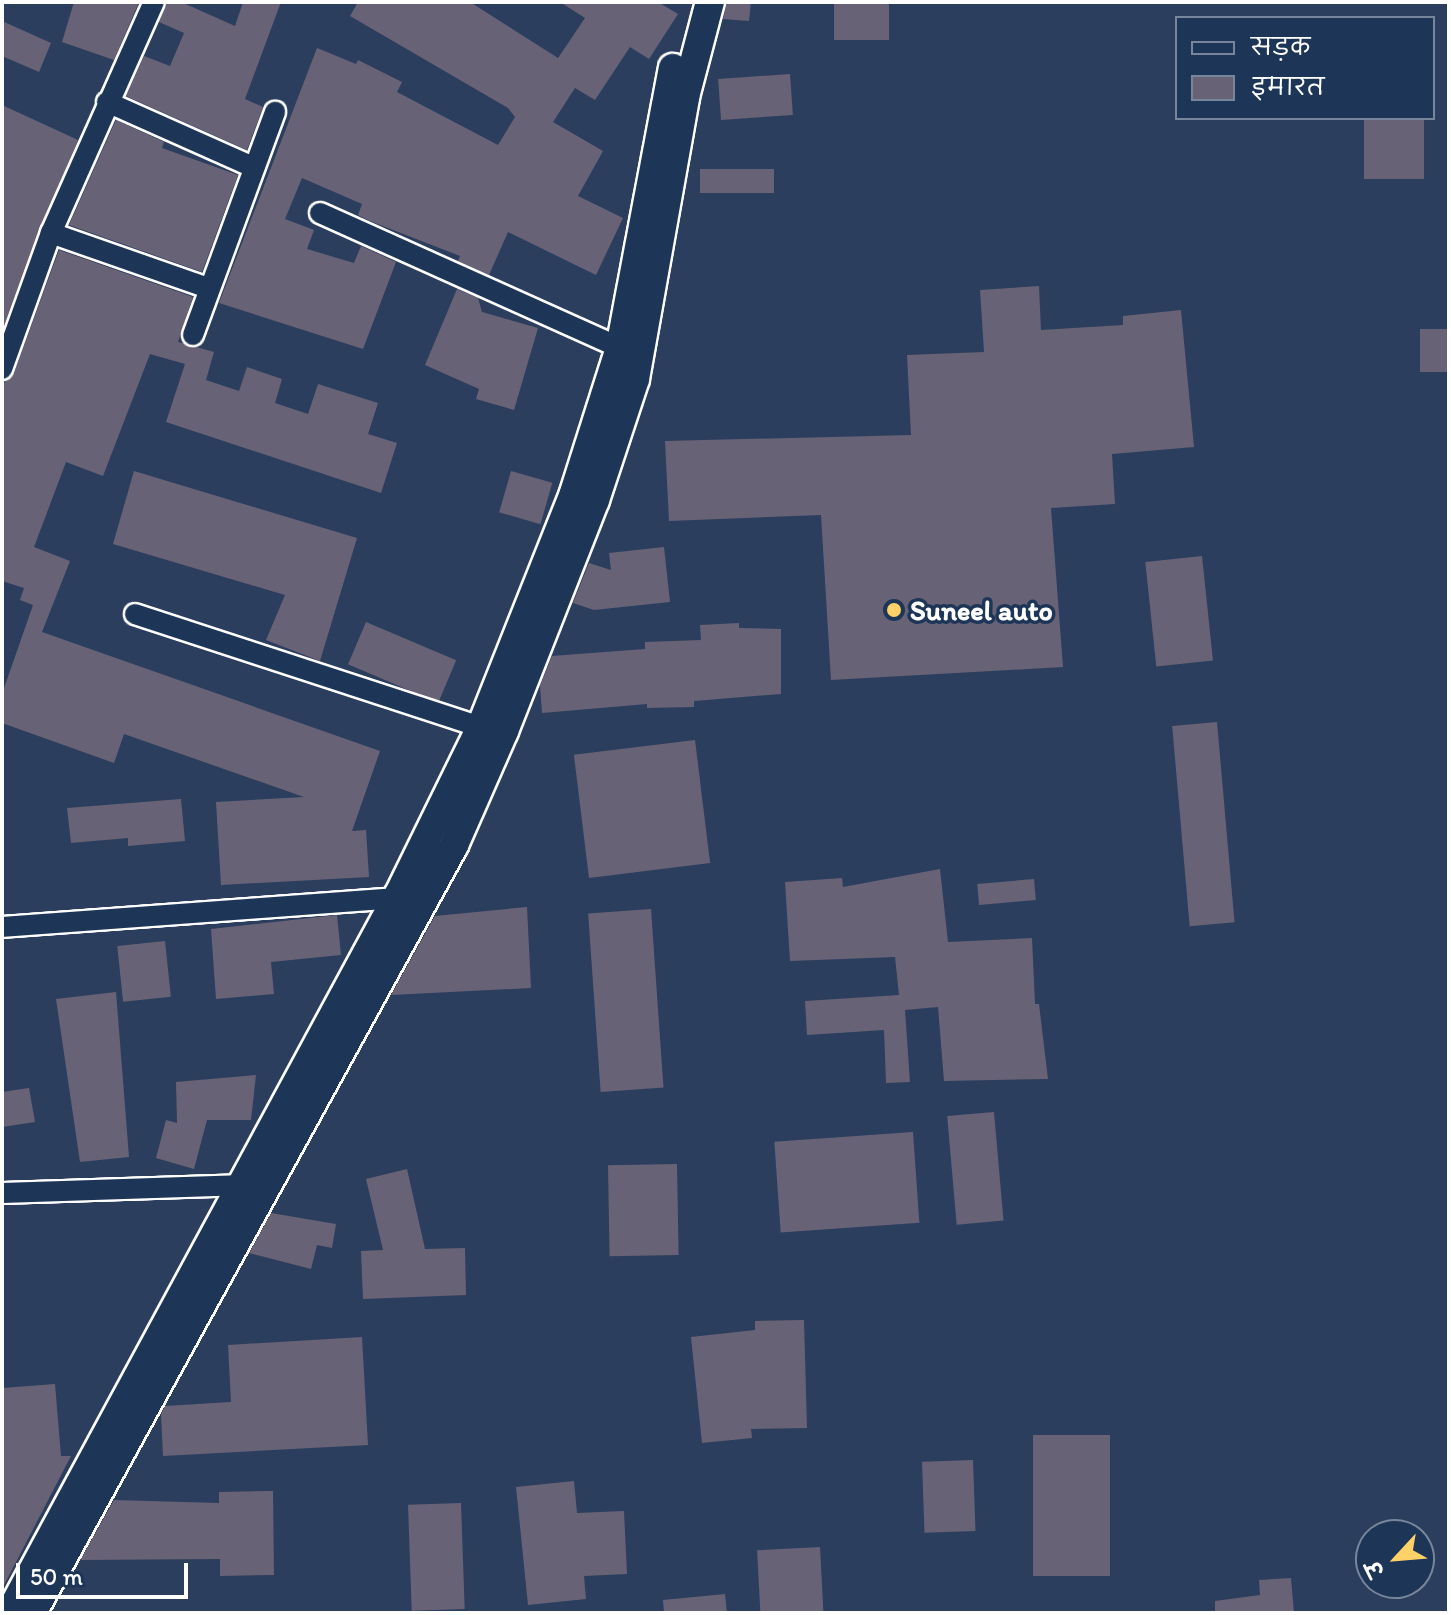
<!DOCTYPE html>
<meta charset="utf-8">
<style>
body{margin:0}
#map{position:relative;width:1451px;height:1615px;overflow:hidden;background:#2c3e5d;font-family:Itim,"Playpen Sans Deva",sans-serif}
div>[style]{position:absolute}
.building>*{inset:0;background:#686277;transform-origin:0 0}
.roads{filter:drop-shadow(2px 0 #fff) drop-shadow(-2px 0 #fff) drop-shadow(0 2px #fff) drop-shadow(0 -2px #fff)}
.street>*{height:20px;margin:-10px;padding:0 10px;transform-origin:10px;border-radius:10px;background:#1d3557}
.secondary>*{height:28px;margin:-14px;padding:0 14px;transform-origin:14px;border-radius:14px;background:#1d3557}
.dots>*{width:22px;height:22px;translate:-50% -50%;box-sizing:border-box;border:4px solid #1d3557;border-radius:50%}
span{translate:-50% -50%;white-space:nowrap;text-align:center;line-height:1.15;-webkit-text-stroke:7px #1d3557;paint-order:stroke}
.poi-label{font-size:28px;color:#fff;font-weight:700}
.left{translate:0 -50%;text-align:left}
.frame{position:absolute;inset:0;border:4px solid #fff;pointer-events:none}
.legend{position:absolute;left:1175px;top:16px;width:260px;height:104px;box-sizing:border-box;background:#1d3557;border:2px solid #77869a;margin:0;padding:10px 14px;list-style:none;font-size:24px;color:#fff}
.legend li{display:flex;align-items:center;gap:16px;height:40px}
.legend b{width:40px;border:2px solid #77869a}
.north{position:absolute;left:1355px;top:1519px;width:80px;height:80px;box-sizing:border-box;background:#1d3557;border:2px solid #77869a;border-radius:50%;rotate:244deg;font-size:22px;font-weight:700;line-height:32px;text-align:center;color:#fff}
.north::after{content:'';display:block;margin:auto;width:28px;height:36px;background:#ffd166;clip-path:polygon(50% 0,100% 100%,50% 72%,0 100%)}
.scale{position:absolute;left:16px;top:1563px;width:172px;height:36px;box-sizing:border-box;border:4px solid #fff;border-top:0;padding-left:10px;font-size:24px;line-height:28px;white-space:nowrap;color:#fff;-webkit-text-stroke:6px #1d3557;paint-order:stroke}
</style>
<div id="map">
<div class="building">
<i style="clip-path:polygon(74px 2px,139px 2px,114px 60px,62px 42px)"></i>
<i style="clip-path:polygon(167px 2px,181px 2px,235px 26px,243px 2px,281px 2px,245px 99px,263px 107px,247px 150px,126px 96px,144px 56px,170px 66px,184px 33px,159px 22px)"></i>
<i style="clip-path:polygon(358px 2px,470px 2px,558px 58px,585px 18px,560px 2px,658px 2px,678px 14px,649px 59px,630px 47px,595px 100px,575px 88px,553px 122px,603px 151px,578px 196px,623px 218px,596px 275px,508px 232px,489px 275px,458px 261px,460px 256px,370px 221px,358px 215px,362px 204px,302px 178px,285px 219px,314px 230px,307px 249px,354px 263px,361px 246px,396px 262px,363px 349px,219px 303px,317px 48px,356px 64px,358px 60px,402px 82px,397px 92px,498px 145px,515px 117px,508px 108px,350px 16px)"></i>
<i style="clip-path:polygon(727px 2px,751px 2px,749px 21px,723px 19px)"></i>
<i style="left:834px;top:2px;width:55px;height:38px"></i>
<i style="clip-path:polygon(2px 21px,51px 43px,39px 72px,2px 56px)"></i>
<i style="left:790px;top:74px;width:41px;height:72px;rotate:86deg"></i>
<i style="clip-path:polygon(2px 105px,78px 140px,2px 331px)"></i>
<i style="left:1364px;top:118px;width:60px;height:61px"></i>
<i style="clip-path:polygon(116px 120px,164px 142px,162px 148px,238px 175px,202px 272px,69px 225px)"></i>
<i style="left:774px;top:169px;width:24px;height:74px;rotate:90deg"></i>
<i style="clip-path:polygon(59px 250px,193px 297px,178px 342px,214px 352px,206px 380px,239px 391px,247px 367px,282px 379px,275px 403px,308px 414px,318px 384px,378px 403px,368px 434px,397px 443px,381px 493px,166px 422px,185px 364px,150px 354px,103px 476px,66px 462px,34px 547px,70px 561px,42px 632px,380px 751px,352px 831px,366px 830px,369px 877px,221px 885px,216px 802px,304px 797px,124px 734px,114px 763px,2px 723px,2px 694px,33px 605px,20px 600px,24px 588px,2px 581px,2px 385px,14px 373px)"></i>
<i style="clip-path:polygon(1039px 286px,1041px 330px,1123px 325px,1123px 316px,1181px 310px,1194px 447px,1112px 454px,1115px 504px,1051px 508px,1063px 667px,831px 680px,821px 515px,669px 521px,665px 441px,911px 435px,907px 355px,984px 352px,980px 290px)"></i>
<i style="clip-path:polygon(457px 289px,478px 298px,482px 312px,538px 328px,514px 410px,476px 399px,479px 389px,425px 365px)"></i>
<i style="left:1449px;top:329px;width:43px;height:29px;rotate:90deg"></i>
<i style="clip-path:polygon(134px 471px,357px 538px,320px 661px,266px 640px,285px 595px,113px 544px)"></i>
<i style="left:511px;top:471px;width:43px;height:43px;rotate:16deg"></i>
<i style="clip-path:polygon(664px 547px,670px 602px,594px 610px,573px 603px,589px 563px,611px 570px,609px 553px)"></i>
<i style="left:1202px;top:556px;width:105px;height:57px;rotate:84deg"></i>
<i style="left:366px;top:622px;width:98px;height:46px;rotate:23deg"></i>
<i style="clip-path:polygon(739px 623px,739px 628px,781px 629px,781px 694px,694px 701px,694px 707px,647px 708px,647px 704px,542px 713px,540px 686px,552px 656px,645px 649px,645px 642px,701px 640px,700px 625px)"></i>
<i style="left:1217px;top:722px;width:201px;height:45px;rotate:85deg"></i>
<i style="left:695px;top:740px;width:124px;height:122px;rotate:83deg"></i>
<i style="clip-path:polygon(181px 799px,185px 841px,128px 846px,128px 838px,71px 843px,67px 808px)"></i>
<i style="clip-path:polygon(940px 869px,948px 942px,1032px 938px,1035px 1004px,1039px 1004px,1048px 1079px,944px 1081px,938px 1007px,905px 1010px,910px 1082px,886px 1083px,884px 1030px,807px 1035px,805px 1001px,899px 995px,895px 957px,790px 961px,785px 882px,842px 878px,843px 887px)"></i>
<i style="left:1034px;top:879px;width:21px;height:57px;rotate:85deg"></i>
<i style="clip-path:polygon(527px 907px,531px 988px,391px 995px,435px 916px)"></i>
<i style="left:651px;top:909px;width:179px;height:63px;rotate:86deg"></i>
<i style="clip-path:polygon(337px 915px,341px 955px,271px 962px,274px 994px,216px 999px,211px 929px)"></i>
<i style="left:165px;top:941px;width:56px;height:48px;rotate:84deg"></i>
<i style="clip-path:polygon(116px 992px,129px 1157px,80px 1162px,56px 999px)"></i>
<i style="clip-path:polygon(256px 1075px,251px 1120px,207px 1120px,194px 1169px,156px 1158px,166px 1120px,177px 1123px,176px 1082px)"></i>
<i style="clip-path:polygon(29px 1088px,35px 1122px,2px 1127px,2px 1092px)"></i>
<i style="left:994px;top:1112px;width:109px;height:47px;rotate:85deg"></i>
<i style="left:913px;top:1132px;width:91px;height:139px;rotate:86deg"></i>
<i style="left:677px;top:1164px;width:91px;height:69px;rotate:89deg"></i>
<i style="clip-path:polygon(407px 1169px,425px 1249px,465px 1248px,466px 1295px,363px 1299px,361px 1251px,383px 1250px,366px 1179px)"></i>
<i style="clip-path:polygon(271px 1213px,336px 1224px,332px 1248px,317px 1245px,311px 1269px,249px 1253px)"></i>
<i style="clip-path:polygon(804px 1320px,807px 1428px,751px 1429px,752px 1438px,702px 1443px,691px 1337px,755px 1330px,755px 1321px)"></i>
<i style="clip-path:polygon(362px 1337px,368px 1445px,163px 1456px,161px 1414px,165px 1406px,231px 1402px,228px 1345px)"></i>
<i style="clip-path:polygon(55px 1384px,61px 1456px,71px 1456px,2px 1589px,2px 1388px)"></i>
<i style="left:1110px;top:1435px;width:141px;height:77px;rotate:90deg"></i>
<i style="left:973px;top:1460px;width:71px;height:51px;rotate:88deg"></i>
<i style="clip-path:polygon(574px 1481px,577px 1513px,624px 1511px,627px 1574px,584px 1576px,586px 1599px,528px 1605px,516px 1487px)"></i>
<i style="clip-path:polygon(273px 1491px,274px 1575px,220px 1576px,220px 1559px,80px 1560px,114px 1500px,219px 1503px,219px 1492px)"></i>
<i style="left:461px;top:1503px;width:106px;height:53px;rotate:88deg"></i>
<i style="left:820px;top:1547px;width:66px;height:63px;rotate:87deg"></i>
<i style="clip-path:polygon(1291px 1578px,1294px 1613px,1215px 1613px,1215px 1601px,1260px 1595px,1259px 1580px)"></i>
<i style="clip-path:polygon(725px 1594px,727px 1613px,664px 1613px,663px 1600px)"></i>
</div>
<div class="roads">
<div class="street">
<i style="left:107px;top:102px;width:160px;rotate:24deg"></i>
<i style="left:320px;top:213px;width:329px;rotate:24.2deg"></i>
<i style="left:51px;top:233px;width:166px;rotate:19.3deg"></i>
<i style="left:193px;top:335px;width:238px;rotate:-69.8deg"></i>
<i style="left:2px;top:369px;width:145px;rotate:-70.2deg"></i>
<i style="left:51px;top:233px;width:253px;rotate:-66deg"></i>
<i style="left:135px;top:614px;width:364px;rotate:18.1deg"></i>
<i style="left:2px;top:927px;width:407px;rotate:-4.2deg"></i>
<i style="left:2px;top:1193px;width:236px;rotate:-1.9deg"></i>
<i style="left:238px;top:1185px;width:12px;rotate:24deg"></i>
</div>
<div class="secondary">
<i style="left:10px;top:1613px;width:817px;rotate:-61.59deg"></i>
<i style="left:399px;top:894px;width:186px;rotate:-63.8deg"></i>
<i style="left:481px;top:727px;width:252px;rotate:-68.3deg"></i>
<i style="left:574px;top:493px;width:152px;rotate:-72.4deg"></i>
<i style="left:620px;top:348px;width:285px;rotate:-79.3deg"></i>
<i style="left:32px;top:1613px;width:876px;rotate:-61.21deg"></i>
<i style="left:454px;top:845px;width:124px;rotate:-66.3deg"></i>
<i style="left:504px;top:731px;width:248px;rotate:-68.5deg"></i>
<i style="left:595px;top:500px;width:127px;rotate:-71.7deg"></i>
<i style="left:635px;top:379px;width:286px;rotate:-79.9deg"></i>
<i style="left:685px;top:97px;width:98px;rotate:-75.3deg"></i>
</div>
</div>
<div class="dots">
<i style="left:894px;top:610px;background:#ffd166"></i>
</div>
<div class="poi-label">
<span class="left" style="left:910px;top:610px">Suneel auto</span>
</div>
<div class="frame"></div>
<ul class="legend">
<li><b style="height:10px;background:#1d3557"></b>सड़क</li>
<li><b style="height:22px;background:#686277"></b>इमारत</li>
</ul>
<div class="north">उ</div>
<div class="scale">50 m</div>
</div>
